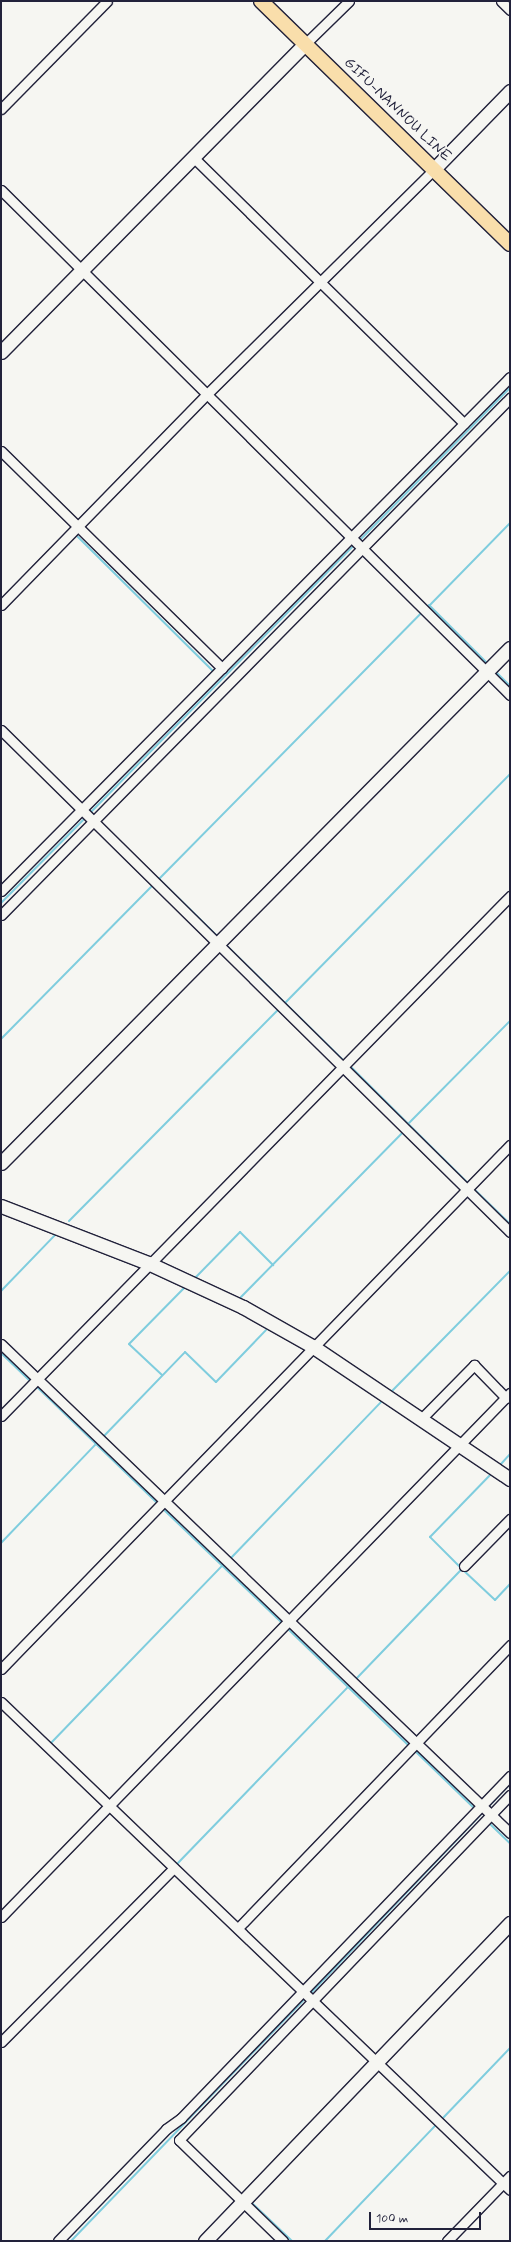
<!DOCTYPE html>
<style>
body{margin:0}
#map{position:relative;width:511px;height:2242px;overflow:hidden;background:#f6f6f2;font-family:Mynerve,sans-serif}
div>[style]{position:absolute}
.stream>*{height:2px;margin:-1px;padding:0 1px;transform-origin:1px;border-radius:1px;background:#7fcdde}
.roads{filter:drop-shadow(1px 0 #22223b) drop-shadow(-1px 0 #22223b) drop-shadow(0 1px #22223b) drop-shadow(0 -1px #22223b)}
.street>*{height:9px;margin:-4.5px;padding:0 4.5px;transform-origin:4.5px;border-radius:4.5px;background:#f6f6f2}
.secondary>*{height:13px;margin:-6.5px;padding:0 6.5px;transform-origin:6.5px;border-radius:6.5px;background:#f6f6f2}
.primary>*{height:14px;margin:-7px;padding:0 7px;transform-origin:7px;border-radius:7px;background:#f9deab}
span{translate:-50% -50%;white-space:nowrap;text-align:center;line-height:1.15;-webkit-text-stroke:3.5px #f6f6f2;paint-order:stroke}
.street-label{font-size:15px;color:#22223b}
.frame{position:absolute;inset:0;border:2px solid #22223b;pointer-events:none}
.scale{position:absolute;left:369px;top:2212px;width:112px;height:18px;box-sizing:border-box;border:2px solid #22223b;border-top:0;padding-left:5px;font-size:12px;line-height:14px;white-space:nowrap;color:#22223b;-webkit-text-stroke:3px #f6f6f2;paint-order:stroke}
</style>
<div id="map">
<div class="stream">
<i style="left:77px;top:536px;width:193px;rotate:44.8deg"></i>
<i style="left:359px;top:541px;width:215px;rotate:-45.4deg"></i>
<i style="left:429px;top:605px;width:82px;rotate:45deg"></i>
<i style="left:427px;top:608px;width:119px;rotate:-45.7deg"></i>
<i style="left:496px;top:672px;width:20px;rotate:45deg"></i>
<i style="left:89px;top:814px;width:378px;rotate:-45.4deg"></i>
<i style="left:159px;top:879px;width:80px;rotate:44.5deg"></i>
<i style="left:158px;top:880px;width:376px;rotate:-45.4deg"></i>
<i style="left:1px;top:903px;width:121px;rotate:-45.3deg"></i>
<i style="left:226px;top:945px;width:165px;rotate:44.5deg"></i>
<i style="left:284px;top:1004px;width:322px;rotate:-45.5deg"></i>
<i style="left:1px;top:1039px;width:216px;rotate:-45.4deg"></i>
<i style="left:349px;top:1065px;width:168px;rotate:44.8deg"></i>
<i style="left:408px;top:1124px;width:145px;rotate:-45.3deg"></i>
<i style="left:473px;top:1188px;width:52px;rotate:44.2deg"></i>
<i style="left:69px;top:1221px;width:298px;rotate:-45.3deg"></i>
<i style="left:196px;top:1277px;width:63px;rotate:-45.6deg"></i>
<i style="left:240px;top:1232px;width:47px;rotate:45deg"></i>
<i style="left:1px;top:1291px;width:78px;rotate:-46deg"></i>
<i style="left:241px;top:1297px;width:231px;rotate:-45.5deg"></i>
<i style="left:1px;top:1353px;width:40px;rotate:44deg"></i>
<i style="left:162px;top:1375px;width:45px;rotate:-136.8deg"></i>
<i style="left:129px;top:1344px;width:80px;rotate:-45.5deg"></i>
<i style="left:36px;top:1386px;width:167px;rotate:44deg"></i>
<i style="left:391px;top:1392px;width:170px;rotate:-45.5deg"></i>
<i style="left:103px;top:1437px;width:118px;rotate:-46deg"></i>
<i style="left:185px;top:1352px;width:43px;rotate:44.1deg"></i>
<i style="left:216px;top:1382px;width:72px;rotate:-46.1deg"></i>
<i style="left:501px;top:1464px;width:13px;rotate:-48deg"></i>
<i style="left:162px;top:1508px;width:166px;rotate:43.8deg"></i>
<i style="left:1px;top:1543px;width:137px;rotate:-46.2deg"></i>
<i style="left:230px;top:1559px;width:218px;rotate:-46.1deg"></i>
<i style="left:461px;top:1568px;width:44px;rotate:-135deg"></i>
<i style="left:430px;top:1537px;width:86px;rotate:-45.9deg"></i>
<i style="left:288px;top:1629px;width:168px;rotate:44deg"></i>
<i style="left:356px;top:1679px;width:153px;rotate:-46.1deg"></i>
<i style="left:462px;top:1569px;width:45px;rotate:43.2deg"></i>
<i style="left:495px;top:1600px;width:22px;rotate:-47deg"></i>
<i style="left:50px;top:1744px;width:250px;rotate:-46deg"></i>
<i style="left:414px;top:1750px;width:83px;rotate:44deg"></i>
<i style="left:487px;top:1808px;width:33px;rotate:-46deg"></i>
<i style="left:490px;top:1824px;width:28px;rotate:44deg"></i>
<i style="left:177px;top:1864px;width:249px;rotate:-46deg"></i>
<i style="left:309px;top:1995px;width:254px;rotate:-46.4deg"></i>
<i style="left:442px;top:2119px;width:98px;rotate:-46.2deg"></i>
<i style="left:251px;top:2202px;width:57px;rotate:43.6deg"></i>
<i style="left:71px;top:2241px;width:338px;rotate:-46deg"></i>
<i style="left:325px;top:2241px;width:161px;rotate:-46.3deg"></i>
</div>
<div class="roads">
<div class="street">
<i style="left:501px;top:1px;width:13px;rotate:45deg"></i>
<i style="left:304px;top:45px;width:63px;rotate:-44.4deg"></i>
<i style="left:1px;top:109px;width:151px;rotate:-45.5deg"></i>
<i style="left:193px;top:157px;width:380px;rotate:44.5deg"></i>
<i style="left:1px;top:190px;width:717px;rotate:44.77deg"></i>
<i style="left:1px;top:451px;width:310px;rotate:44.5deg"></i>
<i style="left:1px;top:605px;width:295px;rotate:-45.7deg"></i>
<i style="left:207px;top:394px;width:320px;rotate:-44.7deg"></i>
<i style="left:1px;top:730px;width:715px;rotate:44.6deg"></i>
<i style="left:1px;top:891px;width:723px;rotate:-45.28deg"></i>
<i style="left:1px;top:915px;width:726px;rotate:-45.45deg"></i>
<i style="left:1px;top:1344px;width:706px;rotate:43.85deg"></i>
<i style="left:1px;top:1416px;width:728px;rotate:-45.61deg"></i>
<i style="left:421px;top:1419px;width:76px;rotate:-45.5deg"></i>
<i style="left:474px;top:1365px;width:46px;rotate:45.9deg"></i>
<i style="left:464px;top:1566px;width:66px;rotate:-45.6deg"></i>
<i style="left:1px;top:1669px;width:731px;rotate:-45.83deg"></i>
<i style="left:1px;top:1702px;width:705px;rotate:43.79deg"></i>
<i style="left:1px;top:1917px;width:731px;rotate:-45.83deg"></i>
<i style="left:238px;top:1928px;width:393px;rotate:-46.1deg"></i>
<i style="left:1px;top:2042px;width:245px;rotate:-45.2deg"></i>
<i style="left:58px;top:2241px;width:156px;rotate:-46deg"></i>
<i style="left:166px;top:2129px;width:19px;rotate:-36deg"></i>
<i style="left:181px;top:2118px;width:475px;rotate:-46.1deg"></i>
<i style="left:283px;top:2241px;width:145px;rotate:-135.8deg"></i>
<i style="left:179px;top:2140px;width:478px;rotate:-46.2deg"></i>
<i style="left:447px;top:2241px;width:91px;rotate:-45.9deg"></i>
</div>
<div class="secondary">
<i style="left:434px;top:169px;width:109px;rotate:-45.7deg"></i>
<i style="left:1px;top:352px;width:431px;rotate:-45.4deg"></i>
<i style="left:1px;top:1163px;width:724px;rotate:-45.34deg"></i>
<i style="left:1px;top:1206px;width:158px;rotate:21.2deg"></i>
<i style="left:148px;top:1263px;width:105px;rotate:24.9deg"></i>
<i style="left:243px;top:1307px;width:79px;rotate:29.5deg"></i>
<i style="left:312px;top:1346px;width:239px;rotate:33.9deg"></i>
<i style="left:205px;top:2241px;width:441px;rotate:-46.2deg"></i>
</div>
<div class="primary">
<i style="left:261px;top:1px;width:348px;rotate:44.3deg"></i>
</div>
</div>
<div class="street-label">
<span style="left:397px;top:110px;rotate:44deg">GIFU-NANNOU LINE</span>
</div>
<div class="frame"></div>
<div class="scale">100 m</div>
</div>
